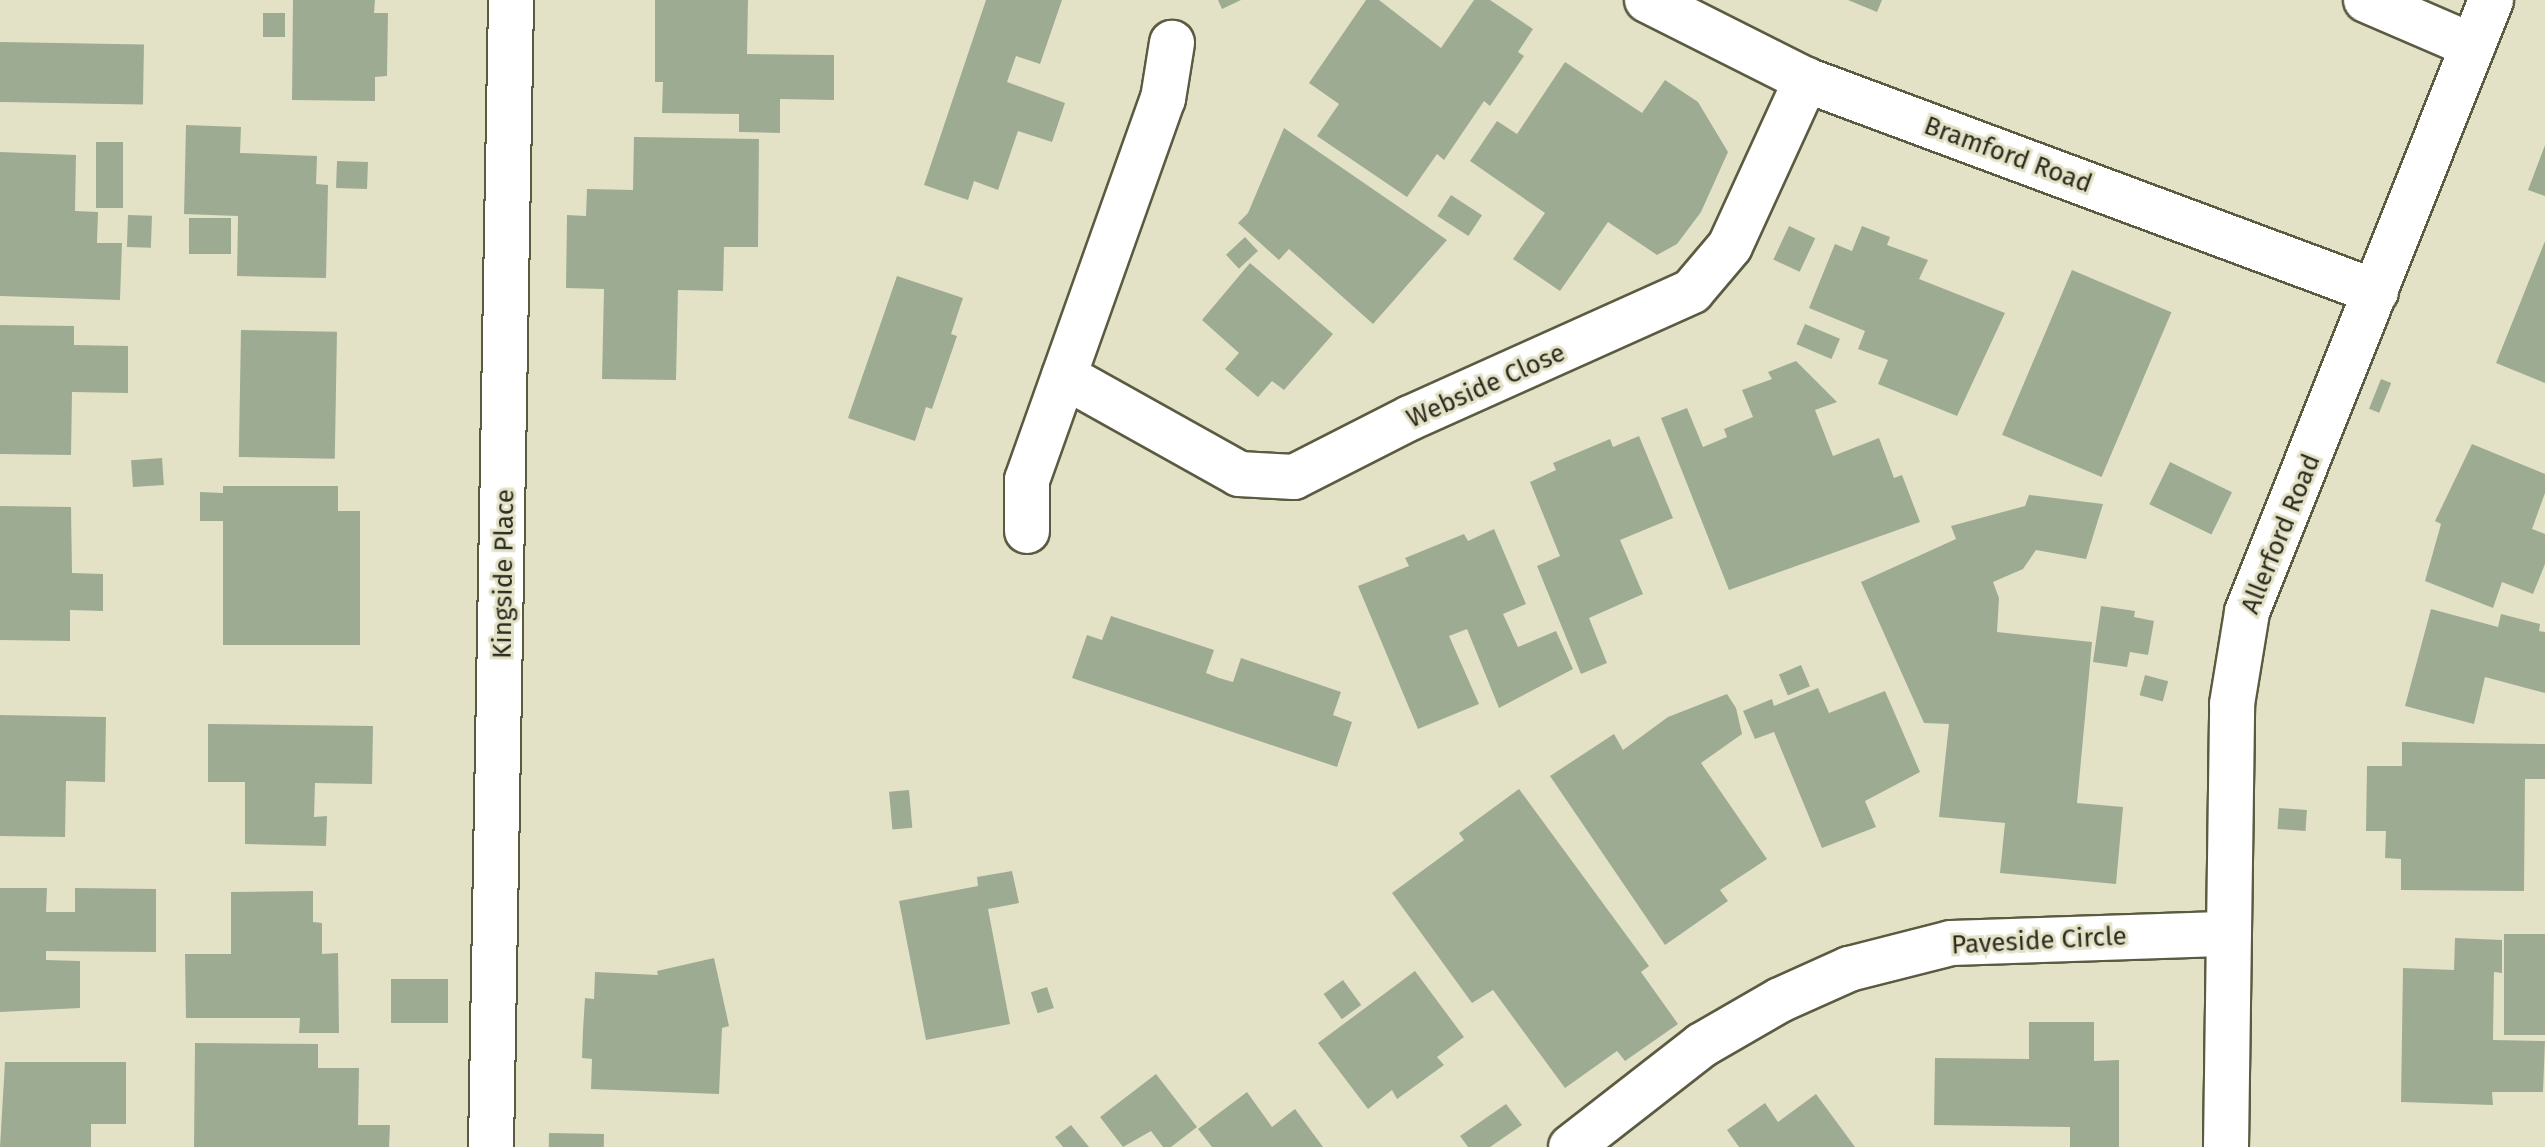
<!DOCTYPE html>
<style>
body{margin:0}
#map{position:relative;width:2545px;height:1147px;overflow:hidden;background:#e3e2c6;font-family:"Fira Sans",sans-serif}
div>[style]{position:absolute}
.building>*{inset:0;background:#9eab93;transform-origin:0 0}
.roads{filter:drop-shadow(2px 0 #5b5b42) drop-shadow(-2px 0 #5b5b42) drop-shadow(0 2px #5b5b42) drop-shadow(0 -2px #5b5b42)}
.minor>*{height:44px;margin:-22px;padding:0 22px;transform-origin:22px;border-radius:22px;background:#fff}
span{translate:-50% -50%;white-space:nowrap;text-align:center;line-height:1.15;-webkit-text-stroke:6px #e3e2c6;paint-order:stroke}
.street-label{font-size:26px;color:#2d2c22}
</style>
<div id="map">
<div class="building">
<i style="clip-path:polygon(293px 0,375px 0,374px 13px,388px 13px,387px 76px,375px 77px,375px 101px,292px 100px)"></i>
<i style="clip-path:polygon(655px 0,748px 0,747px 54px,834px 55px,834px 100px,780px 99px,780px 133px,739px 132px,739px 114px,662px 113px,663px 82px,655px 82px)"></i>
<i style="clip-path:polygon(986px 0,1062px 0,1040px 64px,1016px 56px,1007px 82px,1065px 103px,1052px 142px,1018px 131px,998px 190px,974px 181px,968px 200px,924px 185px)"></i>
<i style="clip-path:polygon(1218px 0,1241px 0,1222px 9px)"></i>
<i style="clip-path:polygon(1366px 0,1379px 0,1441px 48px,1474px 0,1490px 0,1533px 29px,1518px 52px,1524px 56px,1490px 106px,1484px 101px,1444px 160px,1437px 154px,1407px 197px,1317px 136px,1339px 104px,1309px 83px)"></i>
<i style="clip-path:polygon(1848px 0,1882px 0,1877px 12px)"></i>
<i style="left:285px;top:13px;width:24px;height:22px;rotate:90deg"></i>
<i style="left:0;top:42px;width:144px;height:60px;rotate:1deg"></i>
<i style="clip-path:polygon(1565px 62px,1642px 113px,1665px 80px,1698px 102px,1728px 152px,1701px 212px,1677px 244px,1657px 255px,1608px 222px,1560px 291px,1513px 259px,1545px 213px,1470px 161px,1497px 121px,1517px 134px)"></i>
<i style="clip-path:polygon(186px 125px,241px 127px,240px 153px,317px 156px,316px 184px,328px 185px,326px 278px,237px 276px,238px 216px,184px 214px)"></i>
<i style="clip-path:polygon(1284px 128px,1447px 240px,1373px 324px,1289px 249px,1279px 260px,1238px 223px,1248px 213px)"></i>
<i style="clip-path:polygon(634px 137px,759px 139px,758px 247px,724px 247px,723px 291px,678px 290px,676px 380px,602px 379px,604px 289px,566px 288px,567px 215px,586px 216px,587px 189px,633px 190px)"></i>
<i style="left:96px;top:142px;width:27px;height:66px"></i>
<i style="clip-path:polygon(2545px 145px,2545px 196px,2528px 190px)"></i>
<i style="clip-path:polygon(0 152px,76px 155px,75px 211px,98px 212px,97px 243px,122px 243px,120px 300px,0 296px)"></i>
<i style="left:337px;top:161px;width:31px;height:27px;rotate:2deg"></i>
<i style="left:1451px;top:195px;width:37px;height:25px;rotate:33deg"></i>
<i style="left:128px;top:215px;width:24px;height:32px;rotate:2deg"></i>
<i style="left:189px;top:218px;width:42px;height:36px"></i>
<i style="left:1789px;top:226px;width:29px;height:37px;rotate:25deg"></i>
<i style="clip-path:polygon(1862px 226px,1890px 237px,1887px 245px,1928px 260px,1919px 279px,2005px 313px,1957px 416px,1878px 384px,1888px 360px,1858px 349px,1865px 331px,1809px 308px,1835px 244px,1852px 251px)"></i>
<i style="left:1245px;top:237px;width:19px;height:26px;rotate:47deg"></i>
<i style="clip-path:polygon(2545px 241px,2545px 383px,2496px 363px)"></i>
<i style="clip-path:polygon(1250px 263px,1333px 334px,1284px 390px,1272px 381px,1258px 397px,1225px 369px,1239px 353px,1202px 320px)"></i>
<i style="left:2072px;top:270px;width:108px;height:179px;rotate:23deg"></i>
<i style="clip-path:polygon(897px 276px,963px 298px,951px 334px,957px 336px,932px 409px,926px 407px,915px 441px,848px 418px)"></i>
<i style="left:1805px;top:324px;width:38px;height:22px;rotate:23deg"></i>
<i style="clip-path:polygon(0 325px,74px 326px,74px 345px,128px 346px,128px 393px,72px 392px,71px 455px,0 454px)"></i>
<i style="left:241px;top:330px;width:96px;height:127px;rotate:1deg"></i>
<i style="clip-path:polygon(1796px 361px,1837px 402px,1815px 410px,1833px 456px,1879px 438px,1894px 478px,1902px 475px,1920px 522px,1729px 590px,1661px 418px,1687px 408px,1703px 447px,1727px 437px,1724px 429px,1753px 417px,1742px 390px,1772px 379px,1768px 372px)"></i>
<i style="left:2381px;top:379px;width:11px;height:32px;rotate:22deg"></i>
<i style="clip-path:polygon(1639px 436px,1673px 518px,1620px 540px,1643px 594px,1589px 618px,1607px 663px,1581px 674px,1537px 566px,1560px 556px,1530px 482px,1556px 470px,1553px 463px,1610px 439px,1613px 447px)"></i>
<i style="clip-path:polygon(2472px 444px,2545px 474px,2545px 493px,2532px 529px,2545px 534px,2545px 564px,2533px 594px,2502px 582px,2493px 608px,2425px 581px,2441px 524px,2435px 521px)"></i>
<i style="left:162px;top:458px;width:27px;height:31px;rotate:86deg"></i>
<i style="left:2170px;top:462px;width:69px;height:47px;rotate:26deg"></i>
<i style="clip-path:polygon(223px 486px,338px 486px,338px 511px,360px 511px,360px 645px,223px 645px,223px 521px,200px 521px,200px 492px,223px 493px)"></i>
<i style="clip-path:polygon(2029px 495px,2103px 504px,2086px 559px,2036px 550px,2023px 569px,1993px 582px,1999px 598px,1997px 632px,2092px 642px,2077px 803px,2123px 807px,2116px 884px,2000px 873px,2005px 823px,1939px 817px,1949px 724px,1924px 723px,1861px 582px,1956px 539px,1951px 526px,2025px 506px)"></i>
<i style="clip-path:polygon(0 506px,71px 507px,72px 573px,103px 574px,103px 611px,70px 610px,70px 641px,0 640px)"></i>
<i style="clip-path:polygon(1494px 529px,1526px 604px,1503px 614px,1518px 647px,1556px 631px,1573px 669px,1499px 708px,1467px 629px,1449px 636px,1479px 704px,1418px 729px,1358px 586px,1409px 566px,1405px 558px,1464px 534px,1468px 541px)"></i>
<i style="clip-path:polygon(2101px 606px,2135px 611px,2134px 617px,2154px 621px,2148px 655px,2130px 652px,2127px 667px,2093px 662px)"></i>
<i style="clip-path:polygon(2431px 609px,2498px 627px,2501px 614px,2540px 624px,2539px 631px,2545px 632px,2545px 693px,2485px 677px,2474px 724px,2405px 706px)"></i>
<i style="clip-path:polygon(1111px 616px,1214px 650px,1206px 673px,1219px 678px,1233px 682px,1241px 658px,1341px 692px,1333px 715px,1352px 722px,1337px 767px,1072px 678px,1087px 635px,1102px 640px)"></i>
<i style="left:1801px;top:665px;width:23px;height:24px;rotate:67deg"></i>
<i style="left:2145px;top:675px;width:24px;height:21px;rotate:15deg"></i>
<i style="clip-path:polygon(1818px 688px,1829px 713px,1885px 691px,1920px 772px,1865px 801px,1876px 827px,1822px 848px,1774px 732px,1755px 739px,1743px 711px,1772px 699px,1774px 706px)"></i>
<i style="clip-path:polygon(1727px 694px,1736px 708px,1742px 734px,1701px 763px,1767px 859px,1720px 890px,1728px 901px,1665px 945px,1550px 776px,1614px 734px,1623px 750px,1668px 717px)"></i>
<i style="clip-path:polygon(0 715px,106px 717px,105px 782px,66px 781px,65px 837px,0 836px)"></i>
<i style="clip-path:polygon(208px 724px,373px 726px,372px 784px,315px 783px,314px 817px,327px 816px,326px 846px,245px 844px,245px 782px,208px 782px)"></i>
<i style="clip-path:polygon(2402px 742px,2545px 744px,2545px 779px,2525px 779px,2524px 891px,2401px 890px,2401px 859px,2385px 858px,2386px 831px,2366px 831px,2367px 766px,2402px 766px)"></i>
<i style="clip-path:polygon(1519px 789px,1649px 966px,1641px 972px,1678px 1024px,1625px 1061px,1617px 1051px,1565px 1088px,1493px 990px,1472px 1003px,1392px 893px,1464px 840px,1459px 833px)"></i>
<i style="left:909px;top:790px;width:38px;height:20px;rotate:85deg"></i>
<i style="left:2279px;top:808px;width:28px;height:21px;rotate:4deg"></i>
<i style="clip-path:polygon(1012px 871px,1019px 903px,988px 909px,1010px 1024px,926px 1040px,899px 901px,978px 886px,977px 877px)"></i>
<i style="clip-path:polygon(0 888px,47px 888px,46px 912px,75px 912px,75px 888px,156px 889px,156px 952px,46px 951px,46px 960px,80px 961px,80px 1008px,0 1012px)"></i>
<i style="clip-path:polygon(313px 891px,313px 922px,322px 923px,322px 954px,338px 953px,339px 1033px,299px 1033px,300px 1018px,186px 1018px,185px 954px,231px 954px,231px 892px)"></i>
<i style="left:2504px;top:934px;width:41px;height:101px"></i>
<i style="clip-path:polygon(2455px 938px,2502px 940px,2502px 973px,2494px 972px,2493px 1040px,2545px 1041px,2543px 1092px,2492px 1092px,2493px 1105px,2401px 1102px,2403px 968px,2454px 970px)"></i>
<i style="clip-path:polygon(714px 958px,729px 1026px,722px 1028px,719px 1094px,591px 1089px,592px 1059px,582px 1058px,583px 1030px,585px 998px,594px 999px,595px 972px,658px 975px,657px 971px)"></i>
<i style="clip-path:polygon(1415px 971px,1464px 1037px,1437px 1057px,1444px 1065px,1422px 1081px,1397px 1099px,1392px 1090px,1368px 1109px,1318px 1043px)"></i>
<i style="left:391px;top:979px;width:57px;height:44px"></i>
<i style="left:1343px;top:980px;width:31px;height:24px;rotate:54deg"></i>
<i style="left:1047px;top:987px;width:22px;height:17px;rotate:72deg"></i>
<i style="clip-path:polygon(2029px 1022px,2094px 1022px,2094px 1061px,2119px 1060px,2119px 1147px,2070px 1147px,2070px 1127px,1934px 1125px,1935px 1058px,2029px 1059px)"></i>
<i style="clip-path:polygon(195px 1043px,318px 1044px,318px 1068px,359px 1068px,358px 1125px,390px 1125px,389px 1147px,194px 1147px)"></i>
<i style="clip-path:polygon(5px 1062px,126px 1062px,126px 1124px,91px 1124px,91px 1147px,0 1147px)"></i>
<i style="clip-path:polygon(1156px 1074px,1197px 1127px,1171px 1147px,1163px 1147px,1151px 1131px,1123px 1147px,1100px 1117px)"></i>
<i style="clip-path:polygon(1247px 1092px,1272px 1127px,1295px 1109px,1323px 1147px,1212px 1147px,1198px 1129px)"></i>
<i style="clip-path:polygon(1816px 1094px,1855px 1147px,1739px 1147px,1727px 1130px,1765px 1103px,1778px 1122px)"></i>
<i style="clip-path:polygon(1506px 1104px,1522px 1125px,1490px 1147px,1468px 1147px,1460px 1136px)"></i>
<i style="clip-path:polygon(1071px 1125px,1089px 1147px,1063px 1147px,1055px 1137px)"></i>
<i style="left:549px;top:1133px;width:55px;height:14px;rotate:1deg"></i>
</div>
<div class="roads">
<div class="minor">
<i style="left:1647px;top:0;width:178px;rotate:26.7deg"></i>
<i style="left:1806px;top:80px;width:608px;rotate:20.4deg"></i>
<i style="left:2366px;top:0;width:116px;rotate:23.3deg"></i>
<i style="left:1064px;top:376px;width:201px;rotate:29.2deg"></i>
<i style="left:1239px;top:474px;width:55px;rotate:3.1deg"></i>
<i style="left:1294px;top:477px;width:130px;rotate:-27deg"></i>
<i style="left:1410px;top:418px;width:309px;rotate:-24.2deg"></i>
<i style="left:1692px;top:291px;width:59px;rotate:-49.8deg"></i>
<i style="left:1730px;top:246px;width:183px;rotate:-65.4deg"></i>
<i style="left:1027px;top:531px;width:51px;rotate:-90deg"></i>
<i style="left:1027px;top:480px;width:405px;rotate:-70.4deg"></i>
<i style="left:1163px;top:99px;width:57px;rotate:-80.9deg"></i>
<i style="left:491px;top:1147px;width:1147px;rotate:-89deg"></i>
<i style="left:1571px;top:1147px;width:166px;rotate:-37.9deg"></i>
<i style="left:1702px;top:1045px;width:90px;rotate:-30deg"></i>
<i style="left:1780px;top:1000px;width:76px;rotate:-24.2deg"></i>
<i style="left:1849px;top:969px;width:105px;rotate:-14.3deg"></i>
<i style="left:1951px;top:943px;width:278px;rotate:-1.9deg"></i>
<i style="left:2226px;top:1147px;width:443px;rotate:-89.2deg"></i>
<i style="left:2232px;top:704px;width:93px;rotate:-80.7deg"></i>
<i style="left:2247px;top:612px;width:659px;rotate:-68.26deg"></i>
</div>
</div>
<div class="street-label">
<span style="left:2008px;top:155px;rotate:20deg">Bramford Road</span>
<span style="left:1486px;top:386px;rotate:-24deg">Webside Close</span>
<span style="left:2281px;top:534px;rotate:-68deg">Allerford Road</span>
<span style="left:504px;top:574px;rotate:-89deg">Kingside Place</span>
<span style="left:2039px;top:941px;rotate:-3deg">Paveside Circle</span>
</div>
</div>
